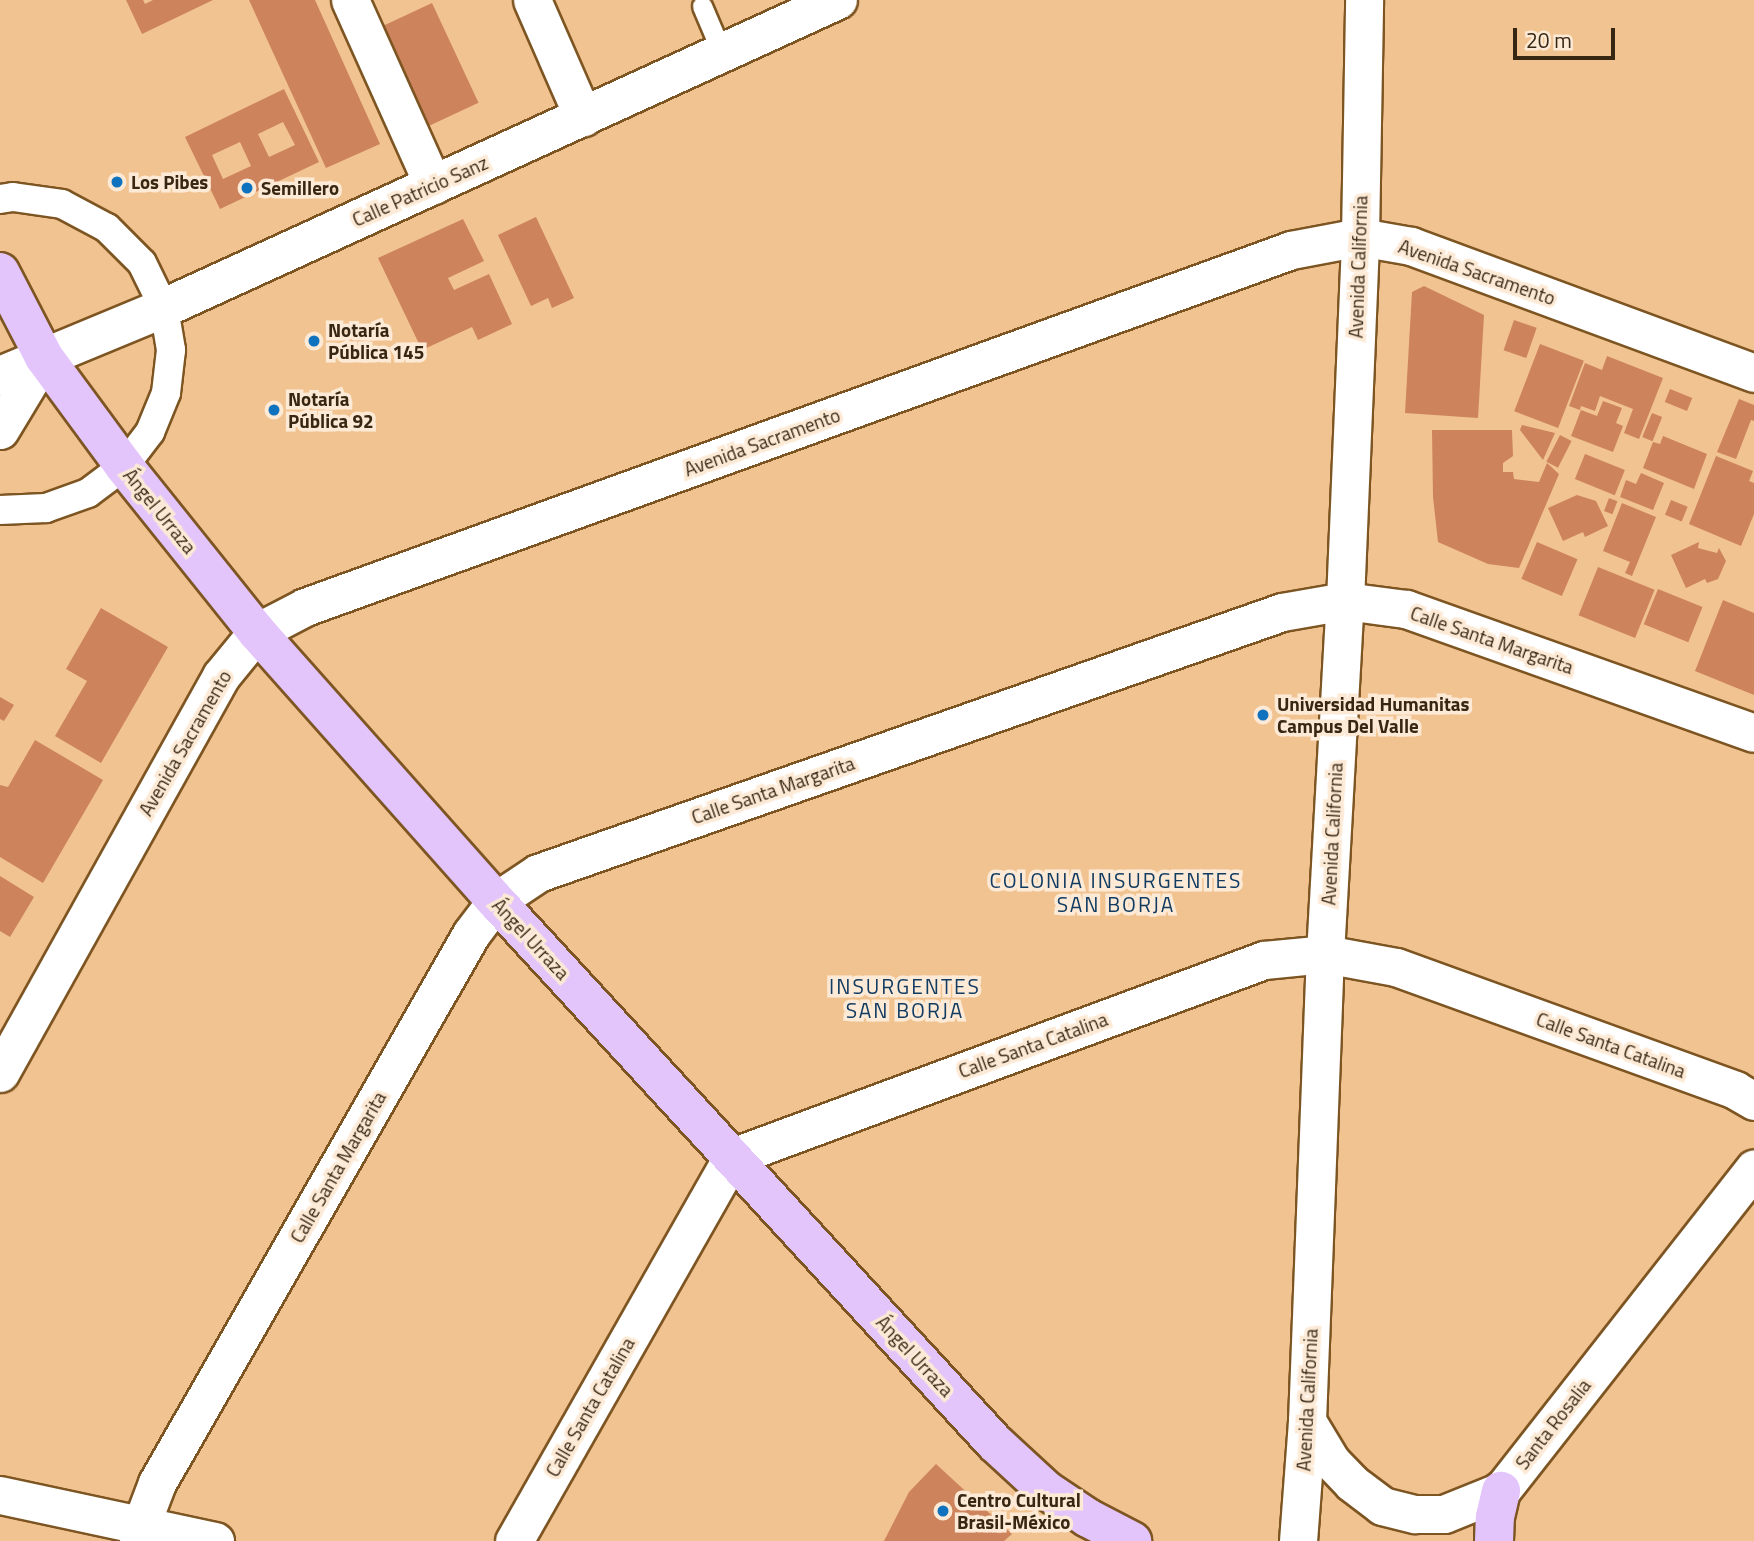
<!DOCTYPE html>
<meta charset="utf-8">
<style>
body{margin:0}
#map{position:relative;width:1754px;height:1541px;overflow:hidden;background:#f1c390;font-family:"Titillium Web",sans-serif}
div>[style]{position:absolute}
.building>*{inset:0;background:#cd835c;transform-origin:0 0}
.roads{filter:drop-shadow(2px 0 #7d5522) drop-shadow(-2px 0 #7d5522) drop-shadow(0 2px #7d5522) drop-shadow(0 -2px #7d5522)}
.service>*{height:19px;margin:-9.5px;padding:0 9.5px;transform-origin:9.5px;border-radius:9.5px;background:#fff}
.pedestrian>*{height:28px;margin:-14px;padding:0 14px;transform-origin:14px;border-radius:14px;background:#fff}
.minor>*{height:37px;margin:-18.5px;padding:0 18.5px;transform-origin:18.5px;border-radius:18.5px;background:#fff}
.tertiary>*{height:38px;margin:-19px;padding:0 19px;transform-origin:19px;border-radius:19px;background:#fff}
.primary>*{height:38px;margin:-19px;padding:0 19px;transform-origin:19px;border-radius:19px;background:#e3c4fb}
.dots>*{width:19px;height:19px;translate:-50% -50%;box-sizing:border-box;border:4px solid #fdead6;border-radius:50%}
span{translate:-50% -50%;white-space:nowrap;text-align:center;line-height:1.15;-webkit-text-stroke:7px #fdead6;paint-order:stroke}
.poi-label{font-size:19px;color:#372611;font-weight:700}
.left{translate:0 -50%;text-align:left}
.street-label{font-size:19px;color:#372611}
.neighbourhood-label{font-size:21px;color:#113b61;letter-spacing:2px}
.scale{position:absolute;left:1513px;top:28px;width:102px;height:32px;box-sizing:border-box;border:4px solid #372611;border-top:0;padding-left:9px;font-size:21px;line-height:24px;white-space:nowrap;color:#372611;-webkit-text-stroke:5px #fdead6;paint-order:stroke}
</style>
<div id="map">
<div class="building">
<i style="clip-path:polygon(126px 0,143px 0,145px 4px,153px 0,213px 0,142px 34px)"></i>
<i style="clip-path:polygon(249px 0,315px 0,380px 144px,326px 168px)"></i>
<i style="left:432px;top:3px;width:110px;height:62px;rotate:65deg"></i>
<i style="clip-path:polygon(evenodd,284px 89px,319px 162px,220px 209px,185px 137px,284px 89px,283px 122px,295px 145px,269px 157px,258px 134px,283px 122px,284px 89px,240px 142px,251px 166px,223px 179px,212px 155px,240px 142px)"></i>
<i style="clip-path:polygon(536px 217px,574px 298px,552px 308px,548px 298px,531px 306px,498px 235px)"></i>
<i style="clip-path:polygon(463px 219px,484px 261px,448px 278px,454px 290px,489px 274px,512px 324px,478px 340px,472px 327px,422px 350px,378px 258px)"></i>
<i style="clip-path:polygon(1424px 286px,1484px 315px,1478px 418px,1405px 413px,1412px 292px)"></i>
<i style="left:1514px;top:320px;width:24px;height:32px;rotate:19deg"></i>
<i style="left:1540px;top:344px;width:47px;height:72px;rotate:21deg"></i>
<i style="clip-path:polygon(1607px 356px,1663px 378px,1639px 439px,1624px 433px,1633px 409px,1600px 396px,1595px 411px,1581px 406px,1580px 410px,1569px 406px,1585px 363px,1602px 370px)"></i>
<i style="left:1670px;top:389px;width:24px;height:14px;rotate:22deg"></i>
<i style="clip-path:polygon(1739px 399px,1754px 405px,1754px 421px,1751px 420px,1736px 459px,1717px 452px)"></i>
<i style="clip-path:polygon(1603px 401px,1622px 408px,1616px 423px,1623px 426px,1613px 452px,1571px 436px,1581px 410px,1597px 416px)"></i>
<i style="left:1652px;top:413px;width:11px;height:26px;rotate:22deg"></i>
<i style="clip-path:polygon(1522px 425px,1555px 433px,1543px 460px,1520px 430px)"></i>
<i style="clip-path:polygon(1432px 430px,1512px 430px,1513px 456px,1503px 463px,1503px 472px,1513px 472px,1514px 479px,1539px 482px,1547px 463px,1559px 474px,1519px 568px,1488px 564px,1438px 542px,1433px 497px)"></i>
<i style="left:1560px;top:435px;width:13px;height:30px;rotate:27deg"></i>
<i style="clip-path:polygon(1663px 436px,1707px 454px,1694px 489px,1643px 468px,1653px 442px,1660px 444px)"></i>
<i style="left:1585px;top:454px;width:43px;height:27px;rotate:22deg"></i>
<i style="clip-path:polygon(1716px 456px,1753px 471px,1749px 481px,1754px 483px,1754px 514px,1741px 546px,1689px 524px)"></i>
<i style="clip-path:polygon(1641px 473px,1664px 483px,1653px 510px,1620px 497px,1626px 480px,1636px 484px)"></i>
<i style="clip-path:polygon(1577px 495px,1596px 501px,1608px 526px,1585px 537px,1583px 532px,1563px 541px,1548px 508px)"></i>
<i style="left:1609px;top:498px;width:9px;height:14px;rotate:21deg"></i>
<i style="left:1671px;top:500px;width:18px;height:16px;rotate:22deg"></i>
<i style="clip-path:polygon(1622px 503px,1656px 517px,1632px 576px,1625px 573px,1630px 562px,1603px 551px)"></i>
<i style="left:1537px;top:542px;width:44px;height:40px;rotate:23deg"></i>
<i style="clip-path:polygon(1699px 542px,1698px 548px,1717px 553px,1719px 548px,1726px 561px,1718px 579px,1707px 583px,1705px 579px,1686px 588px,1671px 555px)"></i>
<i style="left:1598px;top:567px;width:61px;height:52px;rotate:22deg"></i>
<i style="left:1658px;top:589px;width:48px;height:38px;rotate:22deg"></i>
<i style="clip-path:polygon(1723px 600px,1754px 613px,1754px 695px,1695px 671px)"></i>
<i style="clip-path:polygon(101px 608px,168px 647px,101px 763px,55px 736px,87px 681px,66px 669px)"></i>
<i style="clip-path:polygon(0 697px,14px 705px,4px 721px,0 719px)"></i>
<i style="clip-path:polygon(35px 740px,103px 780px,43px 883px,0 857px,0 785px,8px 787px)"></i>
<i style="clip-path:polygon(0 876px,34px 897px,10px 937px,0 931px)"></i>
<i style="clip-path:polygon(936px 1464px,1012px 1534px,1004px 1541px,884px 1541px,909px 1492px)"></i>
</div>
<div class="roads">
<div class="service">
<i style="left:702px;top:6px;width:51px;rotate:66.9deg"></i>
</div>
<div class="pedestrian">
<i style="left:0;top:199px;width:13px;rotate:-9deg"></i>
<i style="left:13px;top:197px;width:49px;rotate:8.1deg"></i>
<i style="left:62px;top:204px;width:51px;rotate:28.1deg"></i>
<i style="left:107px;top:228px;width:49px;rotate:45deg"></i>
<i style="left:142px;top:263px;width:50px;rotate:63.9deg"></i>
<i style="left:164px;top:308px;width:43px;rotate:80.5deg"></i>
<i style="left:171px;top:350px;width:43px;rotate:96.6deg"></i>
<i style="left:166px;top:393px;width:42px;rotate:112.3deg"></i>
<i style="left:150px;top:432px;width:43px;rotate:127.4deg"></i>
<i style="left:124px;top:466px;width:45px;rotate:143.1deg"></i>
<i style="left:88px;top:493px;width:45px;rotate:160.3deg"></i>
<i style="left:46px;top:508px;width:46px;rotate:177.5deg"></i>
</div>
<div class="minor">
<i style="left:350px;top:0;width:203px;rotate:65.8deg"></i>
<i style="left:532px;top:0;width:128px;rotate:66.4deg"></i>
<i style="left:0;top:430px;width:85px;rotate:-58.9deg"></i>
<i style="left:0;top:1073px;width:454px;rotate:-60.9deg"></i>
<i style="left:221px;top:676px;width:57px;rotate:-50.7deg"></i>
<i style="left:257px;top:632px;width:54px;rotate:-27.5deg"></i>
<i style="left:305px;top:607px;width:1049px;rotate:-19.9deg"></i>
<i style="left:1291px;top:250px;width:70px;rotate:-10.7deg"></i>
<i style="left:1360px;top:237px;width:52px;rotate:10deg"></i>
<i style="left:1411px;top:246px;width:366px;rotate:20.3deg"></i>
<i style="left:1307px;top:1421px;width:47px;rotate:59deg"></i>
<i style="left:1331px;top:1461px;width:30px;rotate:46deg"></i>
<i style="left:1352px;top:1483px;width:38px;rotate:37deg"></i>
<i style="left:1382px;top:1506px;width:34px;rotate:14deg"></i>
<i style="left:1415px;top:1514px;width:29px"></i>
<i style="left:1444px;top:1514px;width:61px;rotate:-22deg"></i>
<i style="left:1501px;top:1491px;width:410px;rotate:-51.9deg"></i>
<i style="left:0;top:1495px;width:220px;rotate:12.1deg"></i>
<i style="left:138px;top:1541px;width:16px;rotate:-79deg"></i>
<i style="left:141px;top:1525px;width:45px;rotate:-69.1deg"></i>
<i style="left:157px;top:1483px;width:632px;rotate:-60.23deg"></i>
<i style="left:471px;top:934px;width:41px;rotate:-52.9deg"></i>
<i style="left:496px;top:901px;width:50px;rotate:-33.7deg"></i>
<i style="left:538px;top:873px;width:788px;rotate:-19.33deg"></i>
<i style="left:1282px;top:612px;width:64px;rotate:-9.9deg"></i>
<i style="left:1345px;top:601px;width:62px;rotate:7.5deg"></i>
<i style="left:1406px;top:609px;width:369px;rotate:19.6deg"></i>
<i style="left:514px;top:1541px;width:442px;rotate:-60.4deg"></i>
<i style="left:732px;top:1157px;width:567px;rotate:-20.32deg"></i>
<i style="left:1264px;top:960px;width:61px;rotate:-5.6deg"></i>
<i style="left:1325px;top:954px;width:72px;rotate:10.4deg"></i>
<i style="left:1396px;top:967px;width:361px;rotate:19.9deg"></i>
<i style="left:1735px;top:1090px;width:22px;rotate:30deg"></i>
<i style="left:1298px;top:1541px;width:120px;rotate:-85.7deg"></i>
<i style="left:1307px;top:1421px;width:467px;rotate:-87.8deg"></i>
<i style="left:1325px;top:954px;width:354px;rotate:-86.8deg"></i>
<i style="left:1345px;top:601px;width:364px;rotate:-87.6deg"></i>
<i style="left:1360px;top:237px;width:237px;rotate:-89deg"></i>
</div>
<div class="tertiary">
<i style="left:0;top:376px;width:178px;rotate:-22.5deg"></i>
<i style="left:164px;top:308px;width:741px;rotate:-24.56deg"></i>
</div>
<div class="primary">
<i style="left:0;top:272px;width:96px;rotate:62.6deg"></i>
<i style="left:44px;top:357px;width:135px;rotate:53.7deg"></i>
<i style="left:124px;top:466px;width:213px;rotate:51.3deg"></i>
<i style="left:257px;top:632px;width:360px;rotate:48.4deg"></i>
<i style="left:496px;top:901px;width:737px;rotate:47.37deg"></i>
<i style="left:995px;top:1443px;width:69px;rotate:42.7deg"></i>
<i style="left:1046px;top:1490px;width:50px;rotate:33.7deg"></i>
<i style="left:1088px;top:1518px;width:50px;rotate:27.6deg"></i>
<i style="left:1494px;top:1541px;width:24px;rotate:-88deg"></i>
<i style="left:1495px;top:1517px;width:27px;rotate:-77deg"></i>
</div>
</div>
<div class="dots">
<i style="left:117px;top:182px;background:#0f72be"></i>
<i style="left:247px;top:188px;background:#0f72be"></i>
<i style="left:314px;top:341px;background:#0f72be"></i>
<i style="left:274px;top:410px;background:#0f72be"></i>
<i style="left:1263px;top:715px;background:#0f72be"></i>
<i style="left:943px;top:1511px;background:#0f72be"></i>
</div>
<div class="poi-label">
<span class="left" style="left:131px;top:182px">Los Pibes</span>
<span class="left" style="left:261px;top:188px">Semillero</span>
<span class="left" style="left:328px;top:341px">Notaría<br>Pública 145</span>
<span class="left" style="left:288px;top:410px">Notaría<br>Pública 92</span>
<span class="left" style="left:1277px;top:715px">Universidad Humanitas<br>Campus Del Valle</span>
<span class="left" style="left:957px;top:1511px">Centro Cultural<br>Brasil-México</span>
</div>
<div class="street-label">
<span style="left:420px;top:191px;rotate:-24deg">Calle Patricio Sanz</span>
<span style="left:1358px;top:267px;rotate:-88deg">Avenida California</span>
<span style="left:1477px;top:272px;rotate:19deg">Avenida Sacramento</span>
<span style="left:762px;top:442px;rotate:-20deg">Avenida Sacramento</span>
<span style="left:160px;top:511px;rotate:51deg">Ángel Urraza</span>
<span style="left:1492px;top:640px;rotate:19deg">Calle Santa Margarita</span>
<span style="left:185px;top:743px;rotate:-60deg">Avenida Sacramento</span>
<span style="left:773px;top:790px;rotate:-19deg">Calle Santa Margarita</span>
<span style="left:1332px;top:834px;rotate:-87deg">Avenida California</span>
<span style="left:531px;top:939px;rotate:47deg">Ángel Urraza</span>
<span style="left:1033px;top:1045px;rotate:-20deg">Calle Santa Catalina</span>
<span style="left:1611px;top:1045px;rotate:20deg">Calle Santa Catalina</span>
<span style="left:338px;top:1167px;rotate:-60deg">Calle Santa Margarita</span>
<span style="left:915px;top:1356px;rotate:47deg">Ángel Urraza</span>
<span style="left:1307px;top:1400px;rotate:-87deg">Avenida California</span>
<span style="left:590px;top:1407px;rotate:-60deg">Calle Santa Catalina</span>
<span style="left:1553px;top:1424px;rotate:-52deg">Santa Rosalia</span>
</div>
<div class="neighbourhood-label">
<span style="left:1116px;top:892px">COLONIA INSURGENTES<br>SAN BORJA</span>
<span style="left:905px;top:998px">INSURGENTES<br>SAN BORJA</span>
</div>
<div class="scale">20 m</div>
</div>
